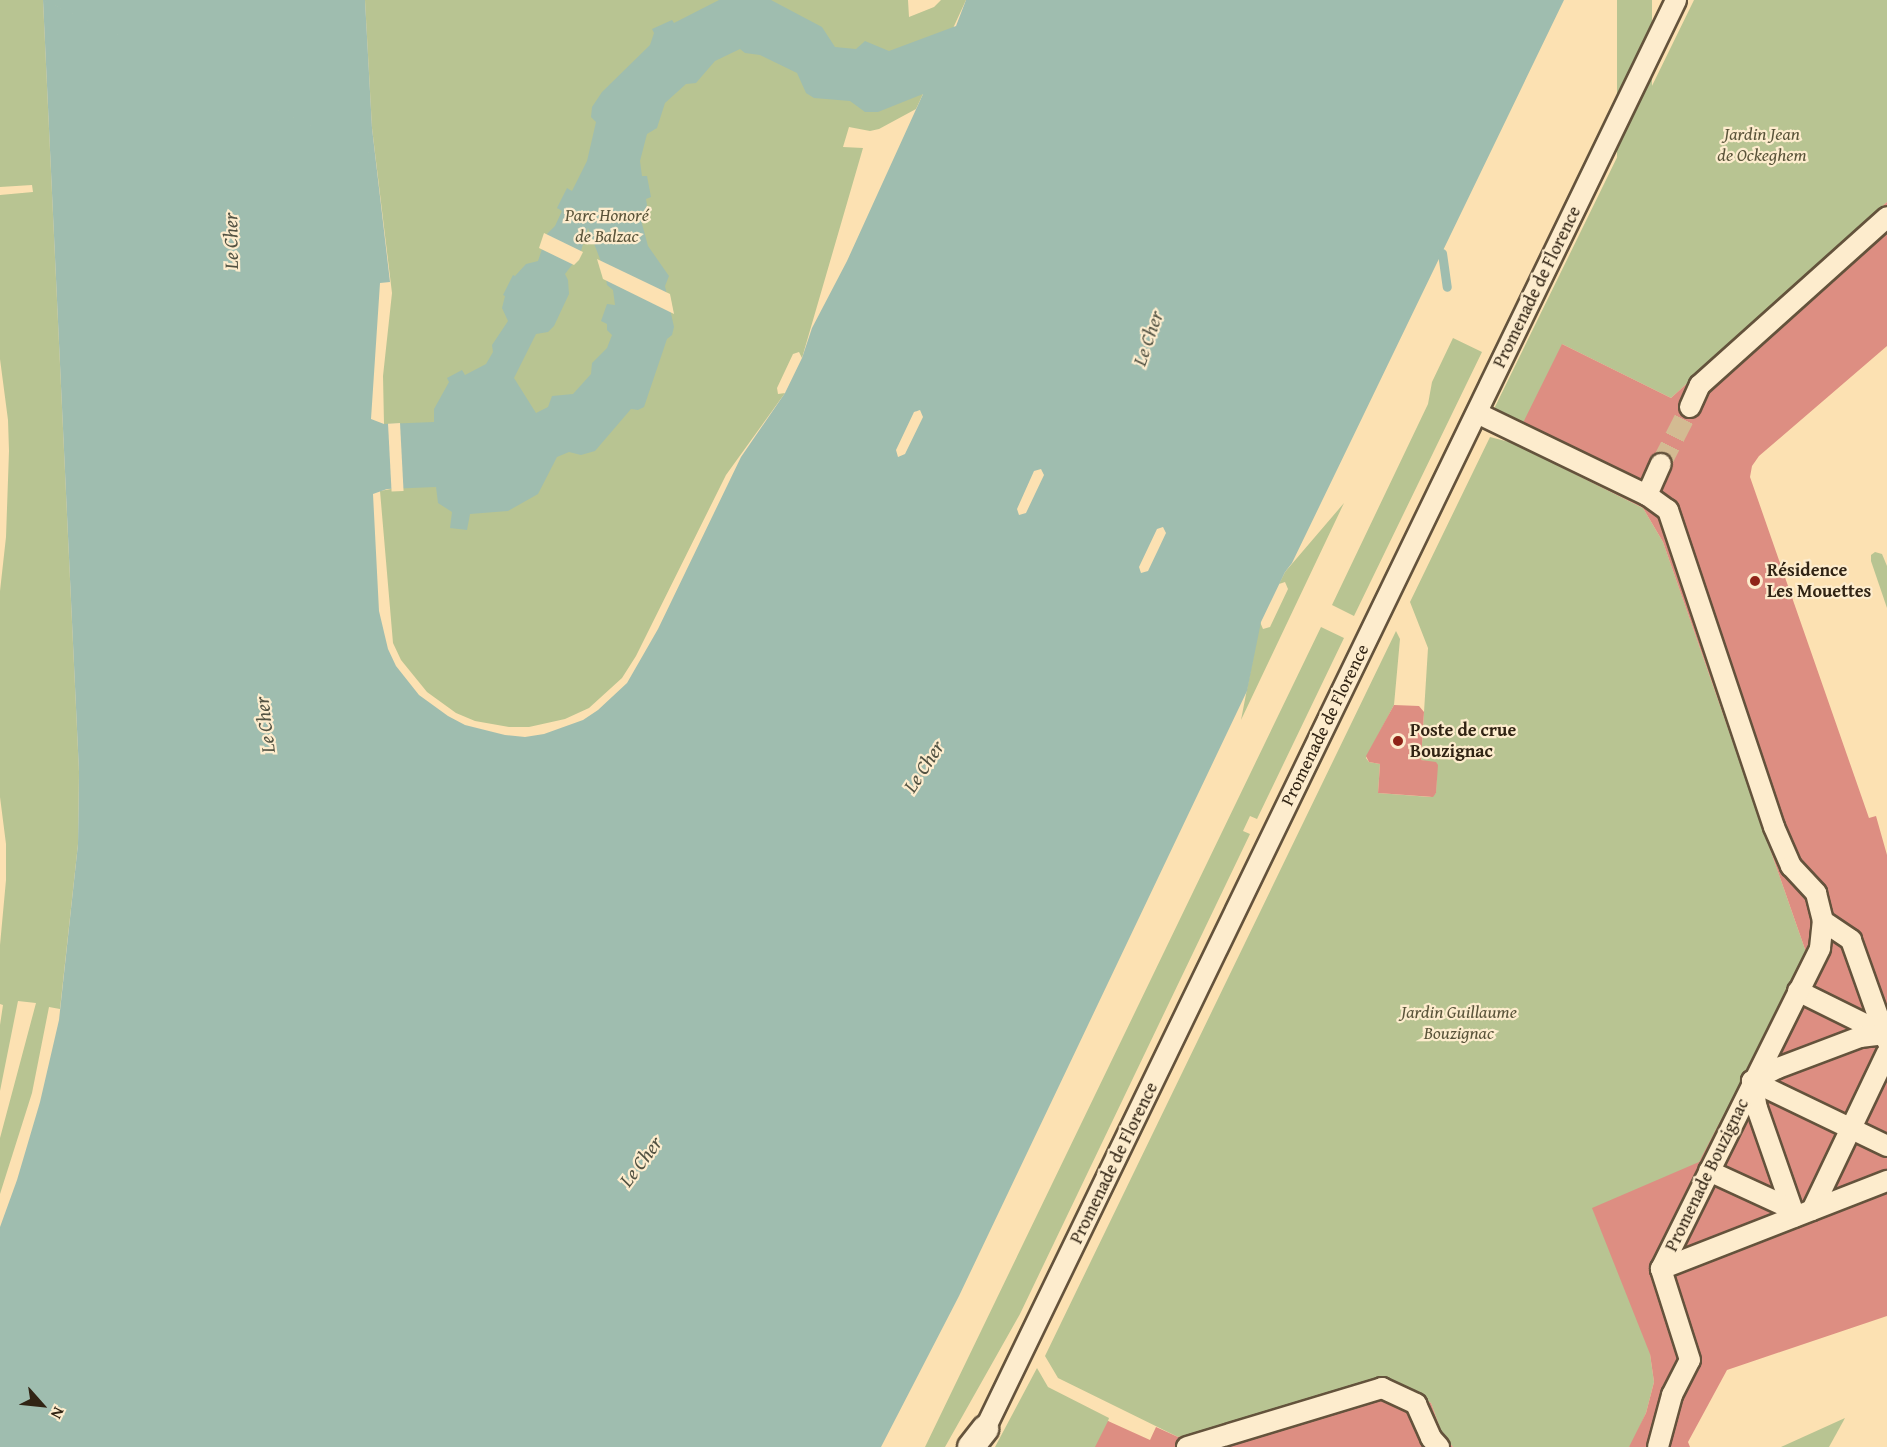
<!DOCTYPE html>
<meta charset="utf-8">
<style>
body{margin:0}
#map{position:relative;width:1887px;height:1447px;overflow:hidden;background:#fce1b2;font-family:"Gentium Book Plus",serif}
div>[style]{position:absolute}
.green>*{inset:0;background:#b8c492;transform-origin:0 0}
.water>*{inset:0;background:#9fbdaf}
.pier>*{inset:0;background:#fce1b2;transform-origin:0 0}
.stream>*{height:9px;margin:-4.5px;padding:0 4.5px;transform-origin:4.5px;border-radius:4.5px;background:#9fbdaf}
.building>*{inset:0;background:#dd8e82}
.pedestrian-tunnel>*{height:20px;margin-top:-10px;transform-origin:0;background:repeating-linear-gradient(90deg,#d3bb92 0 20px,transparent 0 30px)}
.roads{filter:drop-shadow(2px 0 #64533c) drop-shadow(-2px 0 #64533c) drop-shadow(0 2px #64533c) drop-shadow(0 -2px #64533c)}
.pedestrian>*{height:20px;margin:-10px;padding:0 10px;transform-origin:10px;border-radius:10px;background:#fdeccd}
.minor>*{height:26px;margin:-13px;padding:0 13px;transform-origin:13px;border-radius:13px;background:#fdeccd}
.dots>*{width:16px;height:16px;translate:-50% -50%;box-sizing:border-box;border:3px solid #fdeccd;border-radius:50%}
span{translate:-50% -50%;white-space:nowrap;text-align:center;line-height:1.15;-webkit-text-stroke:4.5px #fdeccd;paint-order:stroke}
.park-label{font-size:18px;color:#5a543a;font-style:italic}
.street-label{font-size:18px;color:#312414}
.poi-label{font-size:18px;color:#312414;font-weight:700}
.left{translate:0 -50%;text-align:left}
.water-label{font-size:20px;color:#525242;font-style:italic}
.north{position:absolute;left:12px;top:1375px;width:60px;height:60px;-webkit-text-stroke:4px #fdeccd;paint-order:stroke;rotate:117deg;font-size:16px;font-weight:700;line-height:24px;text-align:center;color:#312414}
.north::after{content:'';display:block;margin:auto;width:21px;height:27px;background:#312414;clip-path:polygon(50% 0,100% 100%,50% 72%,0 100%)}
</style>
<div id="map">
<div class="green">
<i style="clip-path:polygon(0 0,43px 0,79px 772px,78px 844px,60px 1009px,49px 1007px,32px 1093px,0 1194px,0 1138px,36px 1003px,18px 1001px,0 1091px,0 1025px,3px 1005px,0 1004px,0 945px,6px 880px,6px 844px,0 797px,0 591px,6px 537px,9px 451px,8px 420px,0 359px,0 195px,33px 192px,32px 185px,0 187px)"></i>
<i style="clip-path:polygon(365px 0,908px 0,909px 17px,934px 7px,941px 0,966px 0,916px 109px,879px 129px,870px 131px,849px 127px,843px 147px,863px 148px,802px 358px,799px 352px,793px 354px,777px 388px,778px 394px,785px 393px,726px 475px,636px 656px,622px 678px,589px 708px,565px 719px,529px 727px,509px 727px,475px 721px,456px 713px,427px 692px,401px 660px,393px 643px,380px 491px,391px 489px,388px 424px,384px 424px,383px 376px,392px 293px,372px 128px)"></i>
<i style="left:1617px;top:0;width:35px;height:361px"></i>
<i style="clip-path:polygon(1694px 0,1887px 0,1887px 202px,1671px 398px,1562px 344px,1558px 442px,1491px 415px)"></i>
<i style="clip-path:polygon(1453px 338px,1482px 352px,1354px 616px,1332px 605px,1428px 404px,1432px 382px)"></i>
<i style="clip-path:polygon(1490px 437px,1513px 443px,1643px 508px,1663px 542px,1807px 955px,1650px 1354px,1654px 1382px,1646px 1413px,1632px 1444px,1629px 1447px,1453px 1447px,1442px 1434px,1431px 1403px,1382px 1377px,1294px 1408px,1178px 1437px,1058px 1378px,1045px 1356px,1396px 631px,1400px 639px,1394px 705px,1366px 758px,1369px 762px,1380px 764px,1378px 793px,1430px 797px,1436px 793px,1437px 764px,1421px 760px,1428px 648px,1410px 602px)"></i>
<i style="clip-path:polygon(1344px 503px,1241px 720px,1260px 622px,1263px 629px,1270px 627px,1288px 589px,1285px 582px,1279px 584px,1285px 572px)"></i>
<i style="clip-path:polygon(1875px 552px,1882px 554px,1887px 566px,1887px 608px,1871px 561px,1871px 555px)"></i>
<i style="clip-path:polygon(1321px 627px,1344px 638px,1257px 819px,1250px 816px,1243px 831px,1250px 834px,1020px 1314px,945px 1447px,925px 1447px)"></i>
<i style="clip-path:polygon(1037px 1368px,1048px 1387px,1109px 1418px,1108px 1421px,1147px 1447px,995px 1447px)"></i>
<i style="clip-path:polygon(1845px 1418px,1829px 1447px,1781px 1447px)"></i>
</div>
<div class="water">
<i style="clip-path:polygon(evenodd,43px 0,365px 0,372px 128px,390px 282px,380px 283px,371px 419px,384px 424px,434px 422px,434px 409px,449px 382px,447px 378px,462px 370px,465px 375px,486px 364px,493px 352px,492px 345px,508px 321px,502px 308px,505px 296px,503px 295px,513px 275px,515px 276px,526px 264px,538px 261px,547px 234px,555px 226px,562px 211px,557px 208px,567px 188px,572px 191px,587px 161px,596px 122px,591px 117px,592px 107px,602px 92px,650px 45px,654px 33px,652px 29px,672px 20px,674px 23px,719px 0,771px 0,822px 27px,835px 47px,856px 49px,865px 41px,889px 51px,956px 26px,966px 0,1564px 0,1292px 563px,1285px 572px,1261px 622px,1247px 691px,959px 1296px,881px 1447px,0 1447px,0 1227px,17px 1180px,40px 1102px,59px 1020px,78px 844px,79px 772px,43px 0,740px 49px,745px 53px,760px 55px,797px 73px,806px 93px,814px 98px,850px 101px,865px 112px,878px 112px,923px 94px,847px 261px,812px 328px,802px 358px,785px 393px,741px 457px,658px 629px,627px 683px,598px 710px,583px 720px,544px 734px,525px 737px,505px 735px,465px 725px,448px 716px,419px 695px,396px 666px,388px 649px,379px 611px,373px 494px,387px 489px,436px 487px,438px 503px,452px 512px,450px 528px,467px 530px,470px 514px,508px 511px,538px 494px,557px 457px,569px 452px,581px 455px,595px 451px,631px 409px,638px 410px,644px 407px,667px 339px,672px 335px,674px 327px,665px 286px,669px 276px,648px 246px,641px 220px,647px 205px,646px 199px,651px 197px,647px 176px,642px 176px,640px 161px,647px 134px,657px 128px,665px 103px,686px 84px,696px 83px,715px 61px,740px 49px,43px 0,588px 228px,605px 272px,607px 285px,613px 290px,615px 305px,607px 304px,601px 321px,607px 324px,607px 330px,612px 335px,607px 348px,592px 363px,591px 374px,573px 394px,552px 396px,548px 407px,536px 413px,514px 378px,536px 334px,548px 332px,554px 326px,569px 294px,568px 280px,565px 274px,580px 254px,588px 228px,43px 0,920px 410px,923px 417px,905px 454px,898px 457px,896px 450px,914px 412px,920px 410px,43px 0,1041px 469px,1044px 475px,1026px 513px,1019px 515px,1017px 509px,1034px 471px,1041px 469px,43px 0,1163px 527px,1166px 533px,1158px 550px,1148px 571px,1141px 573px,1139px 567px,1157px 529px,1163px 527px)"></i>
</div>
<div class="pier">
<i style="clip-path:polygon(544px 233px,583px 252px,579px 260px,574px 265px,539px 248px)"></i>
<i style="clip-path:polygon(597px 259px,670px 294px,674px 314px,603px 279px)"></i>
<i style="left:400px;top:423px;width:68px;height:12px;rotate:87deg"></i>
</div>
<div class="stream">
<i style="left:1442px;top:253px;width:34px;rotate:82deg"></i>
</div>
<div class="building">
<i style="clip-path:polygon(1887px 202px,1887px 346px,1759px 456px,1752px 466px,1750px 477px,1869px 818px,1876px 816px,1887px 855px,1887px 1316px,1727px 1370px,1688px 1442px,1690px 1447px,1629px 1447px,1646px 1413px,1654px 1382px,1650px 1354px,1592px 1208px,1699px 1162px,1807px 955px,1663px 542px,1643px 508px,1513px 443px,1562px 344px,1671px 398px)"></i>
<i style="clip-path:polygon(1394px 705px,1419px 706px,1424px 712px,1421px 760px,1436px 762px,1438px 765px,1436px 793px,1433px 797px,1378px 793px,1380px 764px,1369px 762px,1366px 756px)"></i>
<i style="clip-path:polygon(1382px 1377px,1431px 1403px,1442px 1434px,1453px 1447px,1095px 1447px,1108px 1421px,1150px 1440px,1156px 1427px,1178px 1437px,1294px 1408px)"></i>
</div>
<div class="pedestrian-tunnel">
<i style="left:1661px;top:464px;width:64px;rotate:-63deg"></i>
</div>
<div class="roads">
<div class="pedestrian">
<i style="left:1690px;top:407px;width:24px;rotate:-66deg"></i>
<i style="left:1700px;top:385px;width:251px;rotate:-41.9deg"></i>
<i style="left:1477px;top:413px;width:189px;rotate:25.8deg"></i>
<i style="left:1647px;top:495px;width:26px;rotate:36deg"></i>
<i style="left:1668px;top:510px;width:334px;rotate:71.5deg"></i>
<i style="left:1774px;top:827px;width:43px;rotate:66.4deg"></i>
<i style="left:1791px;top:866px;width:37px;rotate:47deg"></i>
<i style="left:1816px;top:893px;width:29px;rotate:76deg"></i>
<i style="left:1823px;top:921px;width:34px;rotate:34deg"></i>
<i style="left:1851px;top:940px;width:107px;rotate:70.4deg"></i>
<i style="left:1647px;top:495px;width:34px;rotate:-66deg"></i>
<i style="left:1798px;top:991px;width:97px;rotate:26.3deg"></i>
<i style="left:1752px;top:1081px;width:150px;rotate:25.7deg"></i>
<i style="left:1752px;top:1081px;width:27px;rotate:80deg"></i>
<i style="left:1757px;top:1108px;width:115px;rotate:70.8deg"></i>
<i style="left:1752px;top:1081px;width:29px;rotate:-27deg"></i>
<i style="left:1778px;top:1068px;width:88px;rotate:-20.7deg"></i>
<i style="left:1860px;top:1037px;width:25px;rotate:-7deg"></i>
<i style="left:1709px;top:1171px;width:89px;rotate:24.6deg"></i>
<i style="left:1812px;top:1210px;width:174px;rotate:-64.5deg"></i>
<i style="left:1661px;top:1269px;width:358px;rotate:-63.6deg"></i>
<i style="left:1820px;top:948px;width:27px;rotate:-84deg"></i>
<i style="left:1661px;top:1269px;width:243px;rotate:-21.3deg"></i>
<i style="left:985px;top:1429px;width:1587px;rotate:-64.19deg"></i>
<i style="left:1187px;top:1447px;width:204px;rotate:-16.8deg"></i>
<i style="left:1382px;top:1388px;width:38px;rotate:25deg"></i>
<i style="left:1416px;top:1404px;width:37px;rotate:66deg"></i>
<i style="left:1431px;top:1438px;width:12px;rotate:48deg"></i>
<i style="left:1658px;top:1447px;width:54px;rotate:-74.9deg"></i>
<i style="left:1672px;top:1395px;width:39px;rotate:-63deg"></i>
<i style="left:1690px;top:1360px;width:96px;rotate:-107.7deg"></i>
</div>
<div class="minor">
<i style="left:971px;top:1447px;width:23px;rotate:-52deg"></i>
</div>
</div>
<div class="dots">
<i style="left:1755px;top:581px;background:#8f2418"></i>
<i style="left:1398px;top:741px;background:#8f2418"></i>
</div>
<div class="park-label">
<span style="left:1762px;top:145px">Jardin Jean<br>de Ockeghem</span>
<span style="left:607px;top:226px">Parc Honoré<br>de Balzac</span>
<span style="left:1459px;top:1023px">Jardin Guillaume<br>Bouzignac</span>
</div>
<div class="street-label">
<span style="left:1537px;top:287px;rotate:-64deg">Promenade de Florence</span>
<span style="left:1325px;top:725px;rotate:-64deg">Promenade de Florence</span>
<span style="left:1114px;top:1163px;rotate:-64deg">Promenade de Florence</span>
<span style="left:1707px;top:1175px;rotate:-64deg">Promenade Bouzignac</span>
</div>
<div class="poi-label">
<span class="left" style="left:1767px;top:581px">Résidence<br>Les Mouettes</span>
<span class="left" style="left:1410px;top:741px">Poste de crue<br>Bouzignac</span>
</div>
<div class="water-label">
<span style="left:230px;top:241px;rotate:-91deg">Le Cher</span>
<span style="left:1147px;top:338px;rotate:-71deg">Le Cher</span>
<span style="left:264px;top:725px;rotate:-97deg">Le Cher</span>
<span style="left:923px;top:766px;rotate:-57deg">Le Cher</span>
<span style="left:640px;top:1161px;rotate:-53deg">Le Cher</span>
</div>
<div class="north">N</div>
</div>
